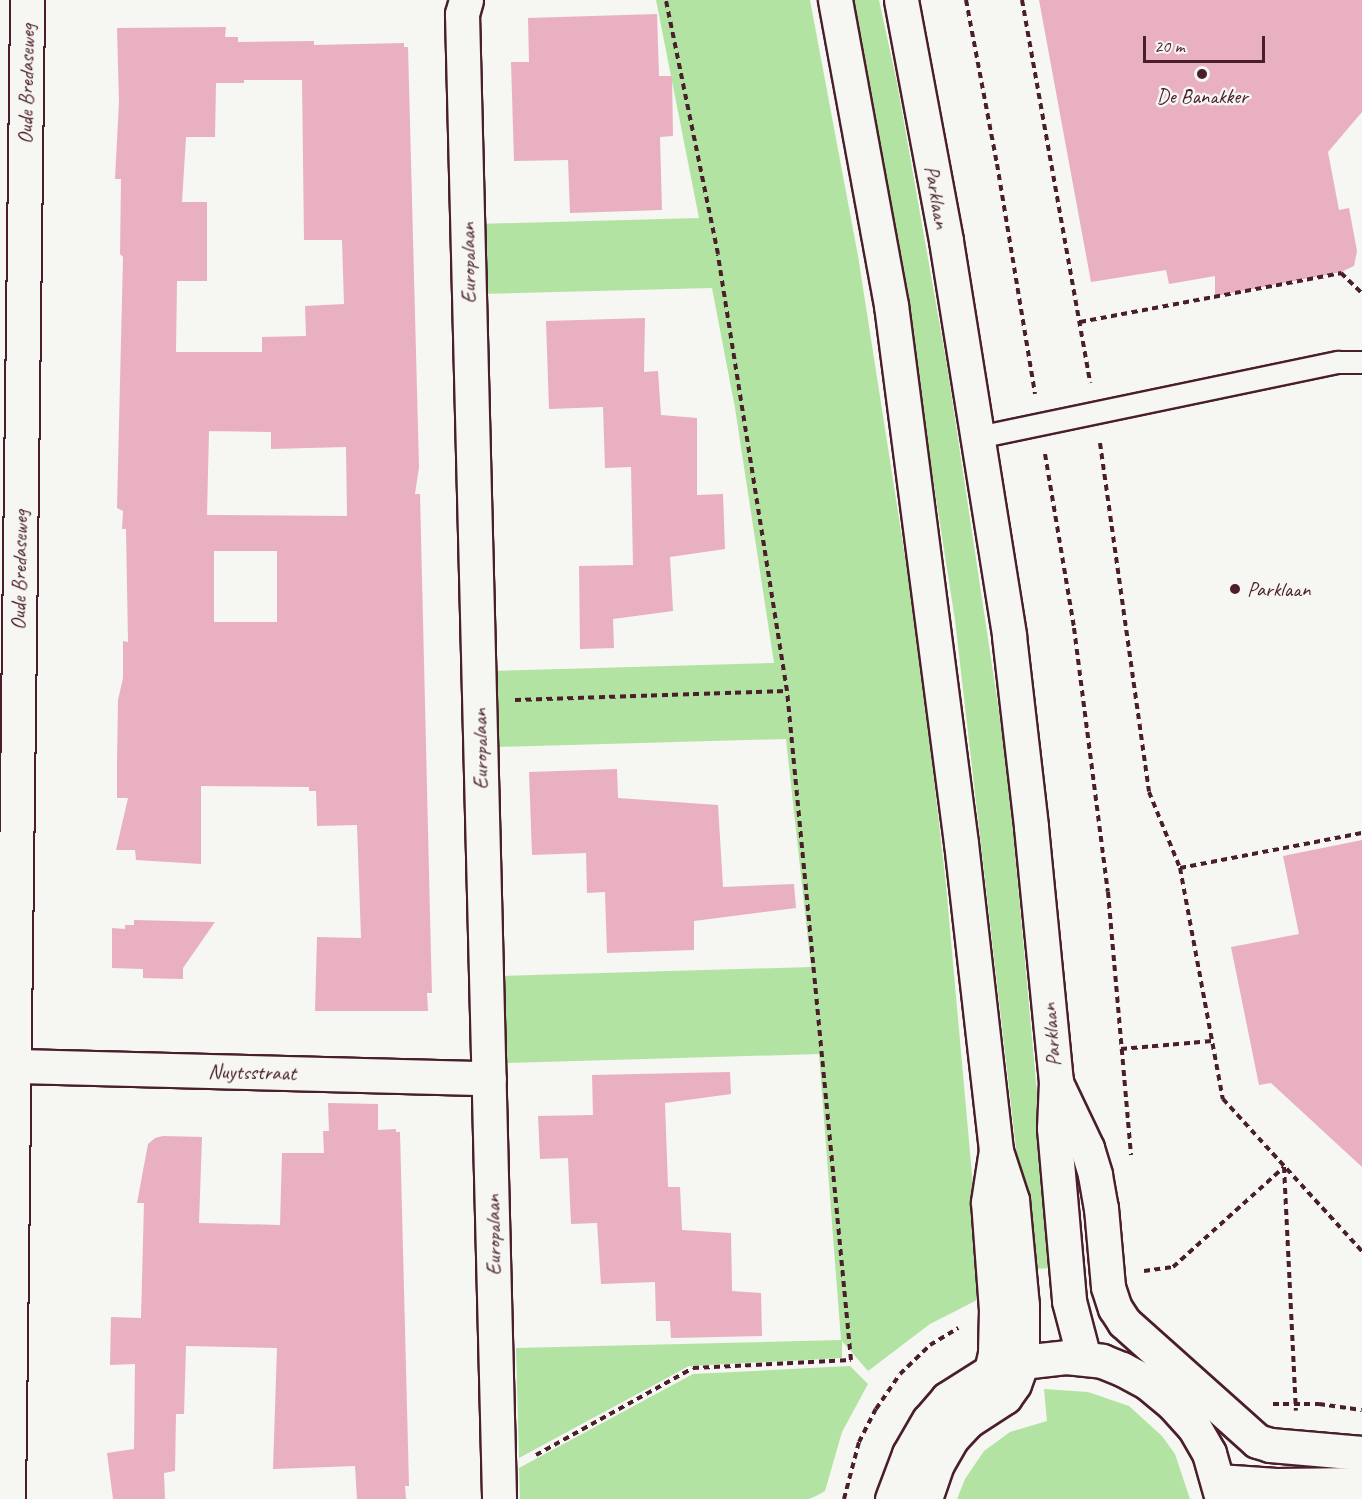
<!DOCTYPE html>
<style>
body{margin:0}
#map{position:relative;width:1362px;height:1499px;overflow:hidden;background:#f6f6f2;font-family:Caveat,sans-serif}
div>[style]{position:absolute}
.green>*{inset:0;background:#b2e3a3}
.building>*{inset:0;background:#e9b0c2}
.path>*{height:4px;margin-top:-2px;transform-origin:0;background:repeating-linear-gradient(90deg,#4a1f2b 0 6px,transparent 0 10.5px)}
.roads{filter:drop-shadow(2px 0 #4a1f2b) drop-shadow(-2px 0 #4a1f2b) drop-shadow(0 2px #4a1f2b) drop-shadow(0 -2px #4a1f2b)}
.lane>*{height:21px;margin:-10.5px;padding:0 10.5px;transform-origin:10.5px;border-radius:10.5px;background:#f6f6f2}
.street>*{height:33px;margin:-16.5px;padding:0 16.5px;transform-origin:16.5px;border-radius:16.5px;background:#f6f6f2}
.secondary>*{height:33px;margin:-16.5px;padding:0 16.5px;transform-origin:16.5px;border-radius:16.5px;background:#f6f6f2}
.dots>*{width:16px;height:16px;translate:-50% -50%;box-sizing:border-box;border:3px solid #f6f6f2;border-radius:50%}
span{translate:-50% -50%;white-space:nowrap;text-align:center;line-height:1.15;-webkit-text-stroke:5px #f6f6f2;paint-order:stroke}
.street-label{font-size:21px;color:#4a1f2b}
.poi-label{font-size:21px;color:#4a1f2b}
.left{translate:0 -50%;text-align:left}
.scale{position:absolute;left:1143px;top:36px;width:122px;height:27px;box-sizing:border-box;border:3px solid #4a1f2b;border-top:0;padding-left:8px;font-size:18px;line-height:21px;white-space:nowrap;color:#4a1f2b;-webkit-text-stroke:4px #f6f6f2;paint-order:stroke}
</style>
<div id="map">
<div class="green">
<i style="clip-path:polygon(656px 0,810px 0,858px 256px,918px 640px,946px 885px,983px 1297px,930px 1324px,868px 1371px,842px 1341px,842px 1358px,689px 1366px,519px 1458px,516px 1348px,841px 1340px,819px 1054px,506px 1063px,503px 976px,811px 967px,786px 739px,496px 747px,493px 671px,774px 663px,735px 408px,712px 288px,479px 294px,476px 224px,699px 218px)"></i>
<i style="clip-path:polygon(850px 0,879px 0,897px 83px,947px 366px,1007px 765px,1053px 1268px,1030px 1269px,955px 620px,914px 357px)"></i>
<i style="clip-path:polygon(850px 1366px,868px 1384px,842px 1432px,825px 1491px,816px 1496px,809px 1499px,520px 1499px,519px 1468px,693px 1374px)"></i>
<i style="clip-path:polygon(1044px 1389px,1088px 1392px,1129px 1406px,1162px 1436px,1175px 1454px,1190px 1499px,957px 1499px,965px 1479px,984px 1451px,1010px 1432px,1047px 1421px)"></i>
</div>
<div class="building">
<i style="clip-path:polygon(1039px 0,1362px 0,1362px 112px,1328px 152px,1339px 210px,1349px 208px,1357px 251px,1354px 266px,1341px 272px,1215px 296px,1215px 276px,1169px 284px,1166px 270px,1091px 282px)"></i>
<i style="clip-path:polygon(657px 14px,659px 76px,672px 76px,673px 136px,660px 137px,662px 210px,570px 213px,568px 160px,514px 161px,511px 62px,529px 62px,528px 18px)"></i>
<i style="clip-path:polygon(evenodd,226px 27px,225px 37px,238px 37px,238px 42px,314px 41px,314px 45px,404px 43px,404px 47px,408px 47px,419px 467px,415px 494px,420px 494px,431px 956px,432px 993px,427px 993px,428px 1011px,315px 1011px,317px 937px,361px 938px,357px 825px,317px 826px,316px 791px,309px 791px,309px 787px,201px 786px,201px 864px,136px 860px,135px 850px,116px 850px,128px 798px,117px 798px,117px 766px,118px 700px,123px 678px,123px 641px,128px 642px,126px 529px,122px 529px,123px 511px,117px 508px,123px 257px,120px 254px,121px 179px,115px 179px,119px 102px,117px 28px,226px 27px,244px 80px,302px 80px,304px 240px,342px 240px,344px 304px,305px 306px,306px 336px,262px 337px,262px 352px,176px 352px,177px 281px,207px 281px,207px 202px,182px 202px,186px 137px,215px 137px,216px 83px,244px 83px,244px 80px,226px 27px,209px 431px,271px 432px,271px 449px,346px 447px,347px 516px,207px 515px,209px 431px,226px 27px,214px 551px,277px 551px,277px 622px,214px 622px,214px 551px)"></i>
<i style="clip-path:polygon(645px 318px,644px 372px,658px 371px,661px 415px,697px 418px,697px 495px,723px 494px,725px 549px,670px 557px,673px 611px,613px 619px,614px 648px,580px 649px,579px 566px,633px 565px,631px 467px,605px 468px,603px 407px,549px 409px,546px 321px)"></i>
<i style="clip-path:polygon(617px 769px,618px 798px,718px 805px,723px 887px,794px 884px,796px 908px,694px 921px,694px 950px,607px 953px,605px 892px,587px 893px,586px 853px,532px 855px,529px 772px)"></i>
<i style="clip-path:polygon(1362px 840px,1362px 1167px,1271px 1083px,1259px 1085px,1231px 947px,1299px 934px,1283px 856px)"></i>
<i style="clip-path:polygon(134px 920px,215px 922px,183px 968px,183px 979px,143px 978px,143px 969px,112px 968px,112px 928px,125px 929px,125px 925px,134px 925px)"></i>
<i style="clip-path:polygon(730px 1072px,731px 1094px,665px 1103px,668px 1187px,680px 1187px,682px 1230px,731px 1233px,732px 1291px,761px 1293px,762px 1336px,671px 1338px,670px 1321px,656px 1321px,655px 1282px,601px 1284px,597px 1223px,571px 1224px,568px 1158px,540px 1159px,538px 1116px,593px 1115px,592px 1075px)"></i>
<i style="clip-path:polygon(328px 1103px,378px 1104px,378px 1130px,396px 1129px,396px 1132px,400px 1132px,409px 1486px,405px 1486px,406px 1499px,357px 1499px,355px 1466px,273px 1469px,277px 1348px,186px 1346px,184px 1414px,176px 1414px,175px 1471px,164px 1473px,165px 1499px,113px 1499px,107px 1453px,134px 1449px,135px 1364px,110px 1365px,111px 1317px,141px 1318px,144px 1203px,137px 1203px,148px 1144px,155px 1138px,163px 1136px,202px 1137px,199px 1223px,280px 1225px,282px 1153px,324px 1153px,323px 1131px,329px 1131px)"></i>
</div>
<div class="path">
<i style="left:966px;top:0;width:167px;rotate:79.3deg"></i>
<i style="left:997px;top:164px;width:233px;rotate:80.6deg"></i>
<i style="left:1022px;top:0;width:389px;rotate:79.9deg"></i>
<i style="left:1080px;top:322px;width:266px;rotate:-10.6deg"></i>
<i style="left:1341px;top:273px;width:29px;rotate:44deg"></i>
<i style="left:1100px;top:443px;width:352px;rotate:82deg"></i>
<i style="left:1149px;top:792px;width:82px;rotate:67.8deg"></i>
<i style="left:1180px;top:868px;width:235px;rotate:79.5deg"></i>
<i style="left:1223px;top:1099px;width:206px;rotate:47.6deg"></i>
<i style="left:1045px;top:454px;width:176px;rotate:80.5deg"></i>
<i style="left:1074px;top:628px;width:266px;rotate:82.7deg"></i>
<i style="left:1108px;top:892px;width:264px;rotate:85deg"></i>
<i style="left:515px;top:700px;width:272px;rotate:-1.9deg"></i>
<i style="left:1180px;top:868px;width:185px;rotate:-10.9deg"></i>
<i style="left:1121px;top:1049px;width:91px;rotate:-5deg"></i>
<i style="left:1284px;top:1167px;width:244px;rotate:87.2deg"></i>
<i style="left:1144px;top:1271px;width:29px;rotate:-8deg"></i>
<i style="left:1173px;top:1267px;width:149px;rotate:-42deg"></i>
<i style="left:1273px;top:1404px;width:46px"></i>
<i style="left:1319px;top:1404px;width:43px;rotate:7.9deg"></i>
<i style="left:536px;top:1455px;width:179px;rotate:-29deg"></i>
<i style="left:693px;top:1368px;width:158px;rotate:-2.9deg"></i>
<i style="left:851px;top:1360px;width:672px;rotate:-95.46deg"></i>
<i style="left:787px;top:691px;width:442px;rotate:-99deg"></i>
<i style="left:718px;top:254px;width:259px;rotate:-101.6deg"></i>
<i style="left:844px;top:1499px;width:59px;rotate:-75.3deg"></i>
<i style="left:859px;top:1442px;width:37px;rotate:-63deg"></i>
<i style="left:876px;top:1409px;width:42px;rotate:-55.6deg"></i>
<i style="left:900px;top:1374px;width:42px;rotate:-44deg"></i>
<i style="left:930px;top:1345px;width:33px;rotate:-31deg"></i>
</div>
<div class="roads">
<div class="lane">
<i style="left:978px;top:437px;width:368px;rotate:-11.8deg"></i>
<i style="left:1338px;top:362px;width:24px"></i>
</div>
<div class="street">
<i style="left:466px;top:0;width:15px;rotate:106deg"></i>
<i style="left:462px;top:14px;width:1485px;rotate:88.57deg"></i>
<i style="left:16px;top:1066px;width:473px;rotate:1.5deg"></i>
<i style="left:8px;top:1499px;width:1499px;rotate:-89.27deg"></i>
</div>
<div class="secondary">
<i style="left:835px;top:0;width:310px;rotate:79.6deg"></i>
<i style="left:891px;top:305px;width:543px;rotate:82.59deg"></i>
<i style="left:961px;top:843px;width:310px;rotate:83.5deg"></i>
<i style="left:996px;top:1151px;width:52px;rotate:71.9deg"></i>
<i style="left:1012px;top:1200px;width:105px;rotate:84.6deg"></i>
<i style="left:1022px;top:1305px;width:57px;rotate:90deg"></i>
<i style="left:1022px;top:1362px;width:23px;rotate:110deg"></i>
<i style="left:1014px;top:1384px;width:16px;rotate:125deg"></i>
<i style="left:1005px;top:1397px;width:44px;rotate:147deg"></i>
<i style="left:968px;top:1421px;width:23px;rotate:133deg"></i>
<i style="left:952px;top:1438px;width:30px;rotate:120deg"></i>
<i style="left:937px;top:1464px;width:37px;rotate:109deg"></i>
<i style="left:901px;top:0;width:245px;rotate:79.4deg"></i>
<i style="left:946px;top:241px;width:400px;rotate:80.9deg"></i>
<i style="left:1009px;top:636px;width:192px;rotate:83.4deg"></i>
<i style="left:1031px;top:827px;width:255px;rotate:84.4deg"></i>
<i style="left:1056px;top:1081px;width:47px;rotate:92.4deg"></i>
<i style="left:1054px;top:1128px;width:174px;rotate:85deg"></i>
<i style="left:1069px;top:1301px;width:59px;rotate:75.3deg"></i>
<i style="left:1058px;top:1087px;width:68px;rotate:64.6deg"></i>
<i style="left:1087px;top:1148px;width:28px;rotate:73deg"></i>
<i style="left:1095px;top:1175px;width:34px;rotate:80deg"></i>
<i style="left:1101px;top:1208px;width:79px;rotate:84.9deg"></i>
<i style="left:1108px;top:1287px;width:22px;rotate:72deg"></i>
<i style="left:1115px;top:1308px;width:17px;rotate:57deg"></i>
<i style="left:1124px;top:1322px;width:178px;rotate:41.8deg"></i>
<i style="left:1257px;top:1441px;width:14px;rotate:17deg"></i>
<i style="left:1270px;top:1445px;width:92px;rotate:5deg"></i>
<i style="left:991px;top:1371px;width:18px;rotate:-77deg"></i>
<i style="left:995px;top:1353px;width:43px;rotate:-88.7deg"></i>
<i style="left:996px;top:1310px;width:108px;rotate:-94.2deg"></i>
<i style="left:988px;top:1202px;width:47px;rotate:-81.3deg"></i>
<i style="left:1218px;top:1481px;width:58px;rotate:3.9deg"></i>
<i style="left:1276px;top:1485px;width:86px;rotate:-0.7deg"></i>
<i style="left:892px;top:1499px;width:48px;rotate:-69.3deg"></i>
<i style="left:909px;top:1454px;width:39px;rotate:-60deg"></i>
<i style="left:929px;top:1420px;width:28px;rotate:-49deg"></i>
<i style="left:947px;top:1399px;width:52px;rotate:-32.5deg"></i>
<i style="left:991px;top:1371px;width:32px;rotate:-16deg"></i>
<i style="left:1022px;top:1362px;width:44px;rotate:-6.5deg"></i>
<i style="left:1066px;top:1357px;width:36px;rotate:6deg"></i>
<i style="left:1102px;top:1361px;width:22px;rotate:22deg"></i>
<i style="left:1122px;top:1369px;width:30px;rotate:28deg"></i>
<i style="left:1148px;top:1383px;width:33px;rotate:40deg"></i>
<i style="left:1173px;top:1404px;width:31px;rotate:48deg"></i>
<i style="left:1194px;top:1427px;width:30px;rotate:60deg"></i>
<i style="left:1209px;top:1453px;width:48px;rotate:74.2deg"></i>
</div>
</div>
<div class="dots">
<i style="left:1202px;top:74px;background:#4a1f2b"></i>
<i style="left:1235px;top:589px;background:#4a1f2b"></i>
</div>
<div class="street-label">
<span style="left:26px;top:84px;rotate:-89deg">Oude Bredaseweg</span>
<span style="left:937px;top:197px;rotate:80deg">Parklaan</span>
<span style="left:468px;top:263px;rotate:-91deg">Europalaan</span>
<span style="left:19px;top:570px;rotate:-89deg">Oude Bredaseweg</span>
<span style="left:480px;top:749px;rotate:-91deg">Europalaan</span>
<span style="left:1051px;top:1035px;rotate:-95deg">Parklaan</span>
<span style="left:252px;top:1072px;rotate:1deg">Nuytsstraat</span>
<span style="left:493px;top:1235px;rotate:-91deg">Europalaan</span>
</div>
<div class="poi-label">
<span style="left:1202px;top:96px">De Banakker</span>
<span class="left" style="left:1247px;top:589px">Parklaan</span>
</div>
<div class="scale">20 m</div>
</div>
